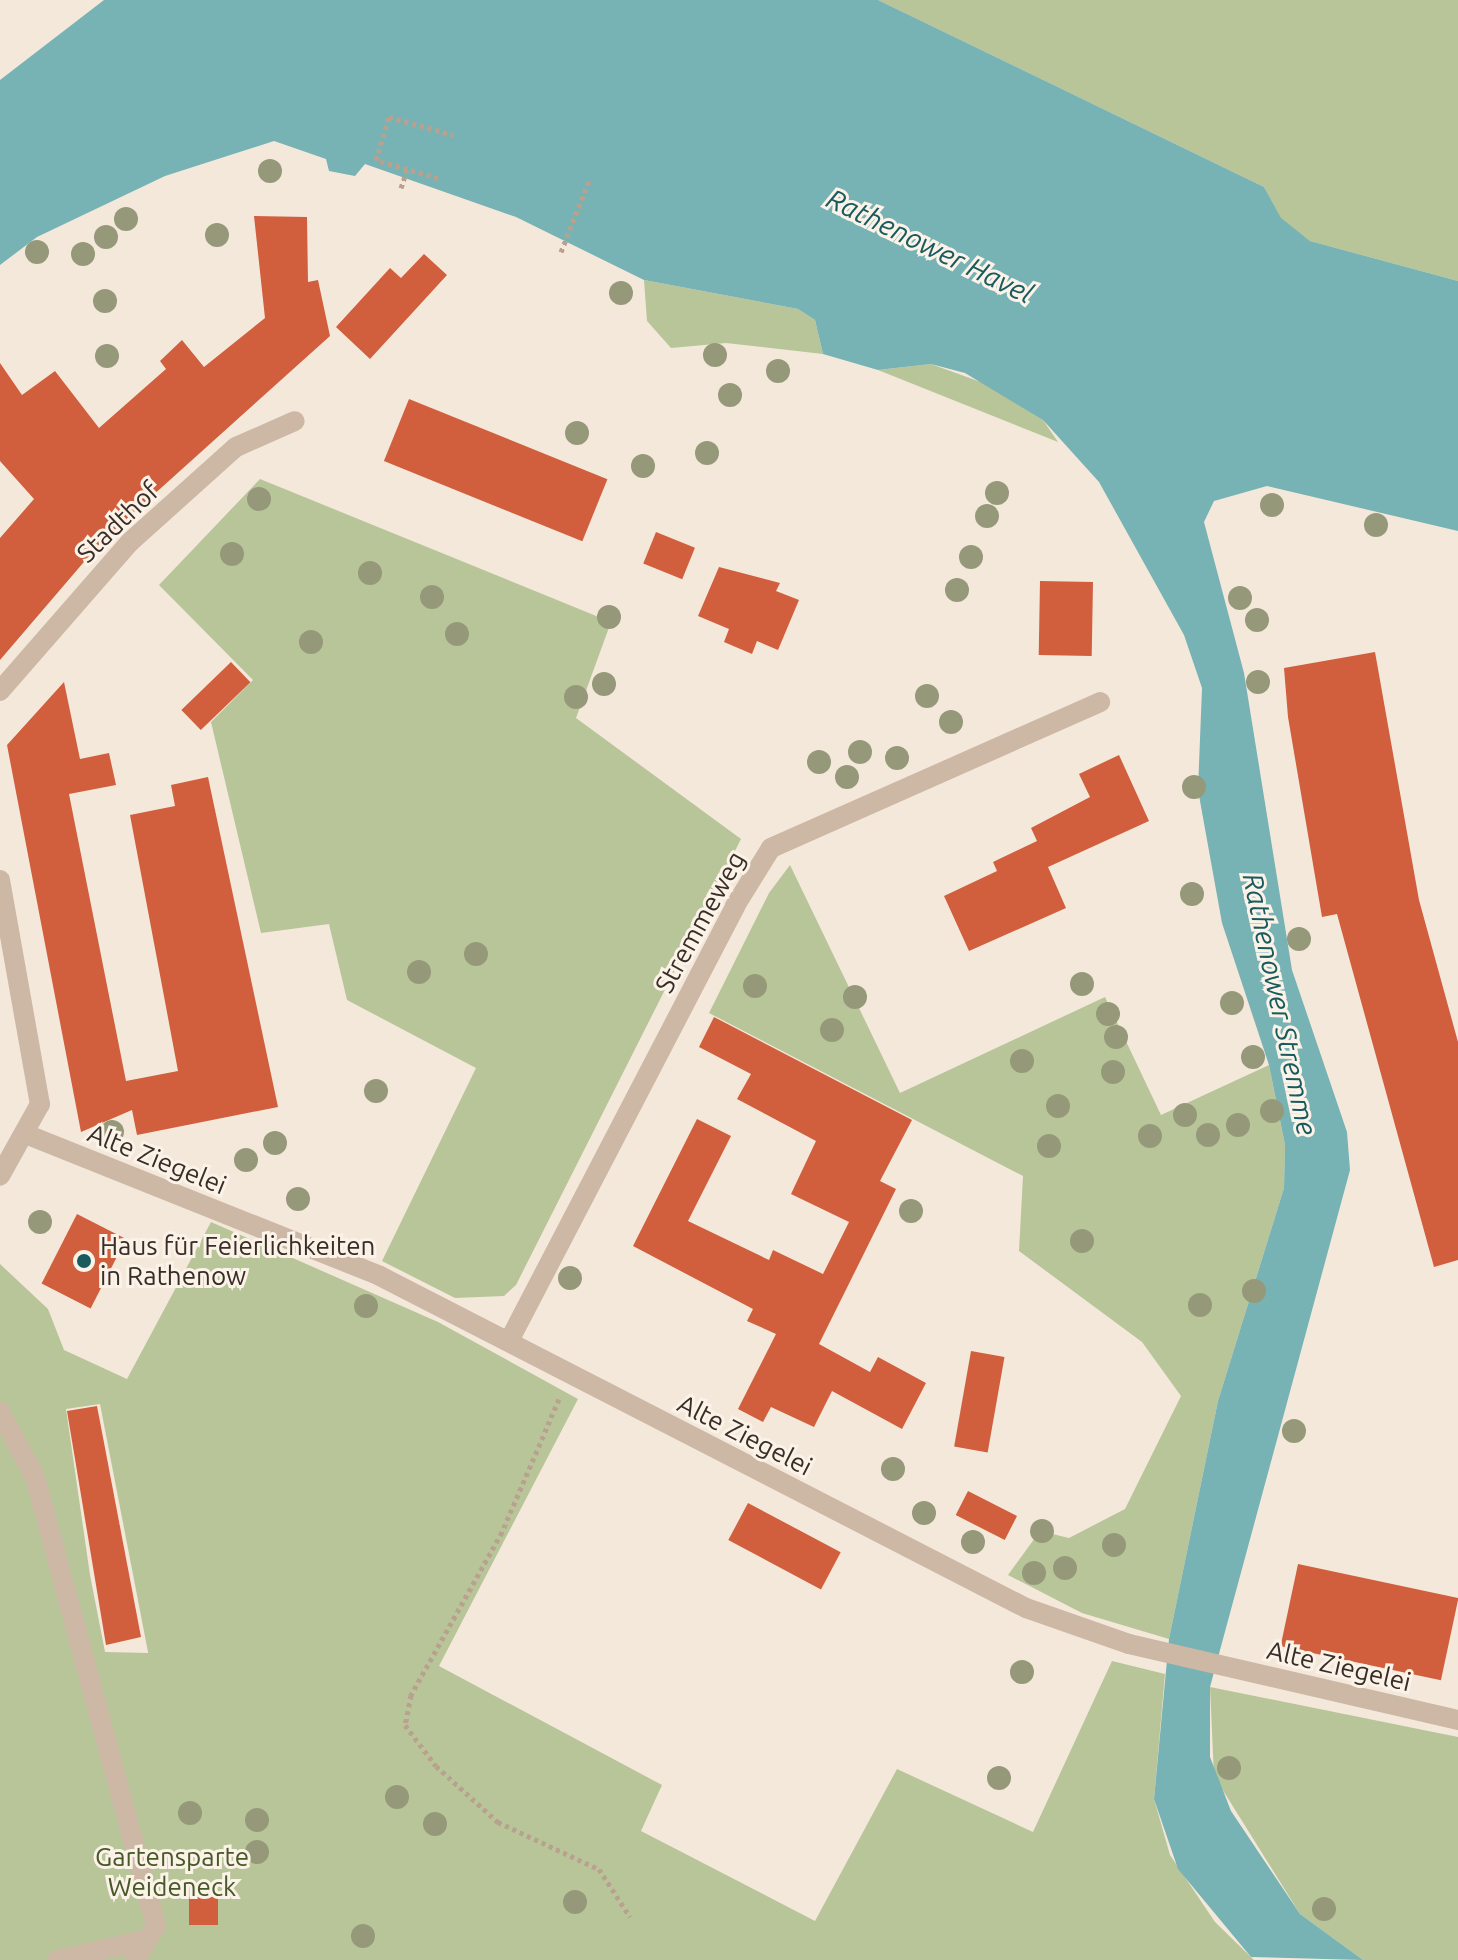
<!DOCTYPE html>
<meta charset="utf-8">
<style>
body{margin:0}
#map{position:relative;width:1458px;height:1960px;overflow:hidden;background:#f4e8db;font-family:Ubuntu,sans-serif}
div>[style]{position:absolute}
.green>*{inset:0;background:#b7c599}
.water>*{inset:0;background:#77b2b4}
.building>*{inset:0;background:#d15e3c;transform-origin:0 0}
.path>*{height:5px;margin-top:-2.5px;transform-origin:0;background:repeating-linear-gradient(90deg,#b9a18f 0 4px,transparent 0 8px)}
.lane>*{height:20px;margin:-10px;padding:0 10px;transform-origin:10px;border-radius:10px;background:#cdb7a5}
.street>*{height:20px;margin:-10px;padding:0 10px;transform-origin:10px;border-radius:10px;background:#cdb7a5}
.trees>*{width:24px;height:24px;margin:-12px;border-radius:50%;background:#959979}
.dots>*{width:22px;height:22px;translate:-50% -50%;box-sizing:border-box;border:4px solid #fbf2e8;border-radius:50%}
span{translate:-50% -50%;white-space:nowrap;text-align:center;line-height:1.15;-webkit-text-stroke:6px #fbf2e8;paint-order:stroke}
.street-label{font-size:26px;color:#392d27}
.poi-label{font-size:26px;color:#392d27}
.left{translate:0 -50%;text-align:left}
.park-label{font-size:26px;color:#485929}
.water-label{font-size:28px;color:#195a5e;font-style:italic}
</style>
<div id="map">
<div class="green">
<i style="clip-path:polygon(878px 0,1458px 0,1458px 281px,1310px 241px,1281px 219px,1264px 187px)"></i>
<i style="clip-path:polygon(644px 280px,798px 309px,815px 320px,823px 354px,726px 343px,671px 348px,647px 321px)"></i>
<i style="clip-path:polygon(931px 364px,989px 385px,1043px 420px,1058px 442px,878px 370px)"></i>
<i style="clip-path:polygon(260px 479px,611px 622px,576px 718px,741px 839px,516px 1285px,504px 1296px,455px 1298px,382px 1261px,476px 1068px,347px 1000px,329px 924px,261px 933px,211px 722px,253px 680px,159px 585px)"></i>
<i style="clip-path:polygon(790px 865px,900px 1093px,1105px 997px,1161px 1115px,1269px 1065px,1285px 1145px,1284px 1188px,1218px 1401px,1169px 1639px,1082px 1613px,1008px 1575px,1040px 1531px,1069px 1538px,1125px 1509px,1181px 1396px,1142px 1342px,1019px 1251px,1023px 1176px,709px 1013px,769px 893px)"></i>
<i style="clip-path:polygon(evenodd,211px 1222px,438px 1322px,578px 1399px,439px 1666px,662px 1785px,641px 1831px,815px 1921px,897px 1769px,1033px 1832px,1112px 1661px,1165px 1674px,1154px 1799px,1170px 1855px,1215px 1922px,1254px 1960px,0 1960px,0 1264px,48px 1309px,64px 1350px,127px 1379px,211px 1222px,100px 1404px,148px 1652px,148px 1653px,105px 1652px,90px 1575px,66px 1409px,100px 1404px)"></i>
<i style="clip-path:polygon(1210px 1687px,1458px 1737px,1458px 1960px,1363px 1960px,1300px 1914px,1214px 1776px)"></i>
</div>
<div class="water">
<i style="clip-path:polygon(104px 0,878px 0,1264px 187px,1281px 218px,1310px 241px,1458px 281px,1458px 531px,1267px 486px,1214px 501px,1204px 522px,1244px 673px,1292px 970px,1347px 1132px,1350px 1170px,1210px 1687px,1210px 1757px,1231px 1811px,1300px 1914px,1363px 1960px,1251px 1957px,1178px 1869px,1154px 1799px,1169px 1639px,1218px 1401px,1284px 1188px,1285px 1145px,1269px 1065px,1222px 923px,1198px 790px,1202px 688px,1184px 635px,1099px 482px,1043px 420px,965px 373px,931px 364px,878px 370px,823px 354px,815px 320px,798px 309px,644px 280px,516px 217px,365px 164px,355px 176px,329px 171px,326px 159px,274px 141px,165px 176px,37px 237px,0 265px,0 80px)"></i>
</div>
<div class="building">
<i style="clip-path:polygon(254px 216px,307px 217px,308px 282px,318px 280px,330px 336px,101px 542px,0 660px,0 538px,34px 499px,0 461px,0 363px,22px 395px,55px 371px,99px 428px,166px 369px,160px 361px,182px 340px,204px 367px,265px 318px)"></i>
<i style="clip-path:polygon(424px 254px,447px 275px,370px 359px,336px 327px,390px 268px,401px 278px)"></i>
<i style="left:409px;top:399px;width:214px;height:67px;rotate:22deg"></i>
<i style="left:656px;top:532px;width:42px;height:34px;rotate:22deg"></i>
<i style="clip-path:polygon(719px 567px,780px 583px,776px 591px,799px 600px,778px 650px,757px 641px,752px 654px,724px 642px,729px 629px,698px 616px)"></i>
<i style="left:1040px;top:581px;width:53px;height:74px;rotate:1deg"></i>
<i style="clip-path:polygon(1375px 652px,1419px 900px,1458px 1042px,1458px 1260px,1434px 1267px,1337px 914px,1322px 917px,1288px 717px,1284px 668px)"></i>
<i style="left:231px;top:662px;width:28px;height:69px;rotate:46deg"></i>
<i style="clip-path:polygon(64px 682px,80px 759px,109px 753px,116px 785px,69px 794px,126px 1081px,178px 1071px,130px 815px,175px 806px,171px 785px,208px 777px,278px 1107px,137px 1135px,132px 1110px,81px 1132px,7px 745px)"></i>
<i style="clip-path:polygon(1119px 755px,1149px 821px,1048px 867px,1066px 908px,969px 951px,944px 896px,997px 871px,993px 862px,1037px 841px,1031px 828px,1090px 797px,1079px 774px)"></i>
<i style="clip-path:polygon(714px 1017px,912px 1120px,880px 1181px,896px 1189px,819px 1344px,870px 1372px,878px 1357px,926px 1383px,902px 1429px,832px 1391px,814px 1427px,771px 1407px,763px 1422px,738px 1409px,776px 1334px,747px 1321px,753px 1309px,633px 1246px,697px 1119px,731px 1136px,688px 1221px,769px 1260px,773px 1250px,823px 1274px,849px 1222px,791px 1194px,816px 1141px,737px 1099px,751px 1074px,699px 1047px)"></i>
<i style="left:77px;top:1214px;width:55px;height:78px;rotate:27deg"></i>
<i style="left:971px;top:1351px;width:34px;height:97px;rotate:10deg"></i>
<i style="clip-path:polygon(97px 1406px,141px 1637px,106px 1645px,67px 1411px)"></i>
<i style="left:968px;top:1491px;width:55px;height:27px;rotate:27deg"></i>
<i style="left:748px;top:1503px;width:105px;height:42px;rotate:28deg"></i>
<i style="left:1298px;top:1564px;width:164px;height:84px;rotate:12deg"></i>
<i style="left:189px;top:1897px;width:29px;height:28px"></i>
</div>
<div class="path">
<i style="left:438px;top:178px;width:65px;rotate:-163.8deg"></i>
<i style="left:376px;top:160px;width:45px;rotate:-73.2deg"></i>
<i style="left:389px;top:117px;width:67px;rotate:15.5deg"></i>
<i style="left:401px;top:188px;width:19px;rotate:-72deg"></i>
<i style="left:561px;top:252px;width:79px;rotate:-68.6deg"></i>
<i style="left:559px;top:1399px;width:145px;rotate:113.2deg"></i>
<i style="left:502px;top:1532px;width:187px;rotate:119.2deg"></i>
<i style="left:411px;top:1695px;width:31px;rotate:101deg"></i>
<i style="left:405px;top:1725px;width:51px;rotate:52.9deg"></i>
<i style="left:436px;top:1766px;width:84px;rotate:42.1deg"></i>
<i style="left:498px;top:1822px;width:111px;rotate:25deg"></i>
<i style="left:599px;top:1869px;width:57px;rotate:57.1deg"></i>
</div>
<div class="lane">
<i style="left:0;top:1412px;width:74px;rotate:61.7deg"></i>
<i style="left:35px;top:1477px;width:465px;rotate:74.9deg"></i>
<i style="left:156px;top:1926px;width:40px;rotate:122deg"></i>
<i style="left:57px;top:1960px;width:90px;rotate:-12.8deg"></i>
</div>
<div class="street">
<i style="left:0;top:691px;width:198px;rotate:-48.9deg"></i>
<i style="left:130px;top:542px;width:142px;rotate:-41.9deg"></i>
<i style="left:236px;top:447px;width:64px;rotate:-23.8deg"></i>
<i style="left:0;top:880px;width:228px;rotate:79.9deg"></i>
<i style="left:40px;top:1104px;width:82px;rotate:119.1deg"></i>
<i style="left:28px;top:1135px;width:379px;rotate:21.8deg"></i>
<i style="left:380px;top:1276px;width:726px;rotate:27.2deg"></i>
<i style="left:1026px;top:1608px;width:109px;rotate:19.3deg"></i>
<i style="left:1129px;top:1644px;width:338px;rotate:13deg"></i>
<i style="left:509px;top:1341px;width:490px;rotate:-62.5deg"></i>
<i style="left:735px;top:906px;width:68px;rotate:-58.2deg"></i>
<i style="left:771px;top:848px;width:360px;rotate:-23.9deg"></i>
</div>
<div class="trees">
<i style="left:270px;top:171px"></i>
<i style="left:126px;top:219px"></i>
<i style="left:217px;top:235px"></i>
<i style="left:106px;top:237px"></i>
<i style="left:37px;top:252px"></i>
<i style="left:83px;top:254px"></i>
<i style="left:621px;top:293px"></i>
<i style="left:105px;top:301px"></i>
<i style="left:715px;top:355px"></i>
<i style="left:107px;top:356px"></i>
<i style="left:778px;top:371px"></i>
<i style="left:730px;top:395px"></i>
<i style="left:577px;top:433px"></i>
<i style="left:707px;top:453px"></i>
<i style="left:643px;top:466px"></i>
<i style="left:997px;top:493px"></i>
<i style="left:259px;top:499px"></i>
<i style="left:1272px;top:505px"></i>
<i style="left:987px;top:516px"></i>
<i style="left:1376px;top:525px"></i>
<i style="left:232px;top:554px"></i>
<i style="left:971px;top:557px"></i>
<i style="left:370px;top:573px"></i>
<i style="left:957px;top:590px"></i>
<i style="left:432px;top:597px"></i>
<i style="left:1240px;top:598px"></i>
<i style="left:609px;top:617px"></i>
<i style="left:1257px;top:620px"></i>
<i style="left:457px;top:634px"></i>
<i style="left:311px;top:642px"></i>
<i style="left:1258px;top:682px"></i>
<i style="left:604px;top:684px"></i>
<i style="left:927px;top:696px"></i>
<i style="left:576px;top:697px"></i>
<i style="left:951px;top:722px"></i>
<i style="left:860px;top:752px"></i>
<i style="left:897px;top:758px"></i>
<i style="left:819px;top:762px"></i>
<i style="left:847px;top:777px"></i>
<i style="left:1194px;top:787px"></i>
<i style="left:1192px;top:894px"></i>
<i style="left:1299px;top:939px"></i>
<i style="left:476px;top:954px"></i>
<i style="left:419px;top:972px"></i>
<i style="left:1082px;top:984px"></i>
<i style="left:755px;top:986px"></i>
<i style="left:855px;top:997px"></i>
<i style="left:1232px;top:1003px"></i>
<i style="left:1108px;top:1014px"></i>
<i style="left:832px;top:1030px"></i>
<i style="left:1116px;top:1037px"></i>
<i style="left:1253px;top:1057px"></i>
<i style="left:1022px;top:1061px"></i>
<i style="left:1113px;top:1072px"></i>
<i style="left:376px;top:1091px"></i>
<i style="left:1058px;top:1106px"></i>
<i style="left:1272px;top:1111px"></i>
<i style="left:1185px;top:1115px"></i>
<i style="left:1238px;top:1125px"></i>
<i style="left:112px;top:1132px"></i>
<i style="left:1208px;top:1135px"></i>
<i style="left:1150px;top:1136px"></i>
<i style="left:275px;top:1143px"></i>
<i style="left:1049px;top:1146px"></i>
<i style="left:246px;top:1160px"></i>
<i style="left:298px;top:1199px"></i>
<i style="left:911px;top:1211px"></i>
<i style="left:40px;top:1222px"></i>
<i style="left:1082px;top:1241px"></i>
<i style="left:570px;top:1278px"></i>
<i style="left:1254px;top:1291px"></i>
<i style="left:1200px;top:1305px"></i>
<i style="left:366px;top:1306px"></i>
<i style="left:1294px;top:1431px"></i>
<i style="left:893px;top:1469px"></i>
<i style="left:924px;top:1513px"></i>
<i style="left:1042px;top:1531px"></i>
<i style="left:973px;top:1542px"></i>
<i style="left:1114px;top:1545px"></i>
<i style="left:1065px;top:1568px"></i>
<i style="left:1034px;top:1573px"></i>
<i style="left:1022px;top:1672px"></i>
<i style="left:1229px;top:1768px"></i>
<i style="left:999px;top:1778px"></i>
<i style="left:397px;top:1797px"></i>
<i style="left:190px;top:1813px"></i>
<i style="left:257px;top:1820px"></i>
<i style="left:435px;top:1824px"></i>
<i style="left:257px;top:1852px"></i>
<i style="left:575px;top:1902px"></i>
<i style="left:1324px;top:1909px"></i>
<i style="left:363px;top:1936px"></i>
</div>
<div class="dots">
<i style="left:84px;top:1261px;background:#195a5e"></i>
</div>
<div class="street-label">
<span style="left:118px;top:522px;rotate:-44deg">Stadthof</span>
<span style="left:700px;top:922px;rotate:-61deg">Stremmeweg</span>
<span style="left:157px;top:1159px;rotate:22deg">Alte Ziegelei</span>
<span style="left:745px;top:1435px;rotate:27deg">Alte Ziegelei</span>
<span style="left:1339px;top:1666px;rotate:13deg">Alte Ziegelei</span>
</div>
<div class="poi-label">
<span class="left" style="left:100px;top:1261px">Haus für Feierlichkeiten<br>in Rathenow</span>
</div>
<div class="park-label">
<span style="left:172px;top:1872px">Gartensparte<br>Weideneck</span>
</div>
<div class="water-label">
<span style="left:930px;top:246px;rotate:26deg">Rathenower Havel</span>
<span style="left:1280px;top:1004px;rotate:78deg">Rathenower Stremme</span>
</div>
</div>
